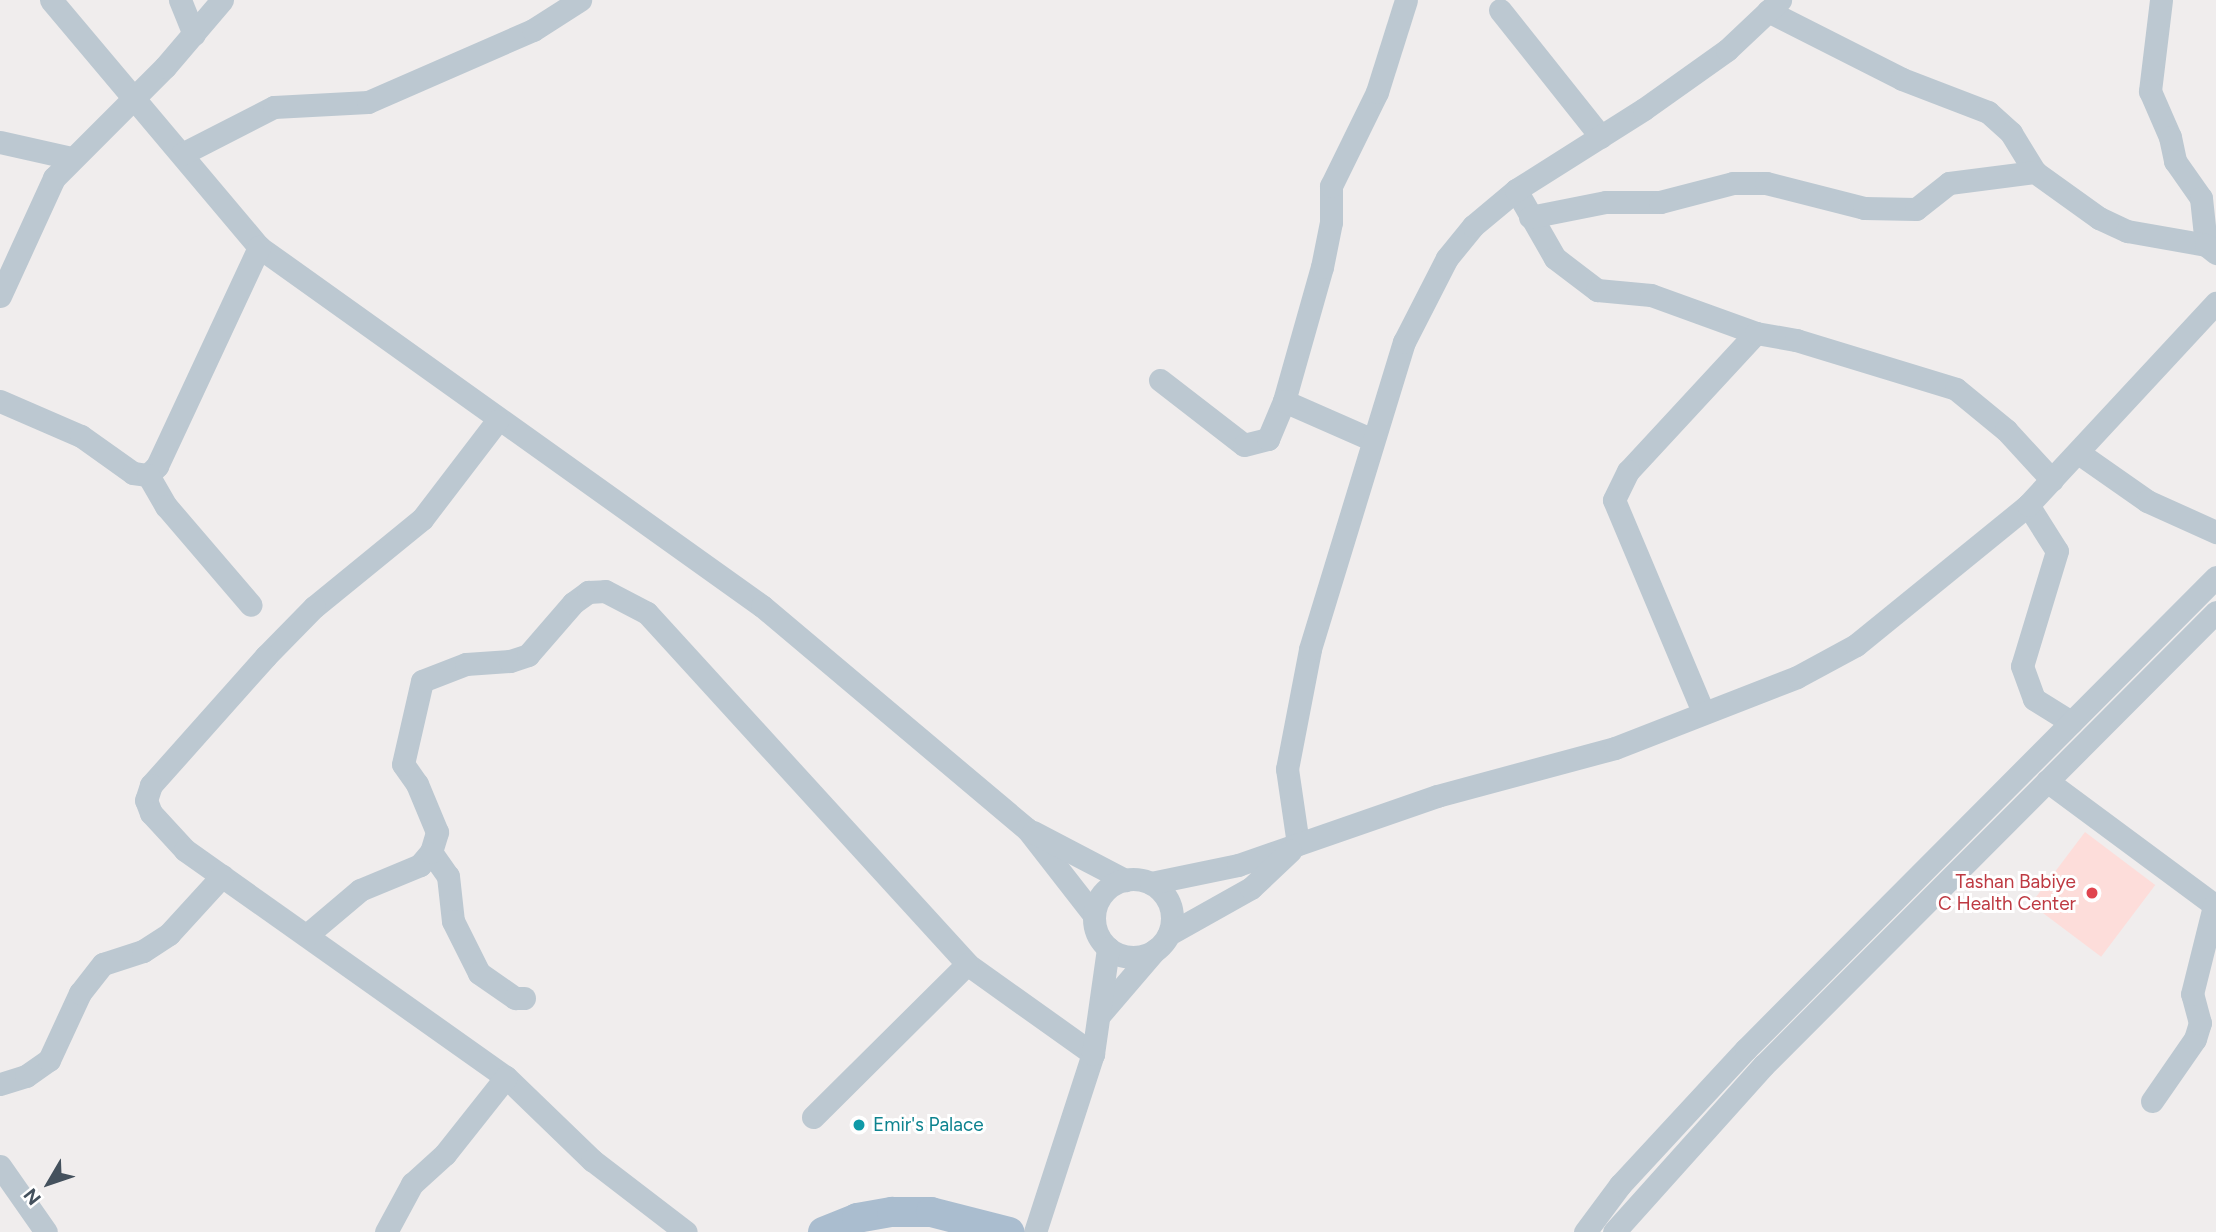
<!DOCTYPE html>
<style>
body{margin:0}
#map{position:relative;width:2216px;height:1232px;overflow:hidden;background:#f0eded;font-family:Figtree,sans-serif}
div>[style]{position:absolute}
.medical>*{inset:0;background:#fdddda;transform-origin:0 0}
.minor>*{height:23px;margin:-11.5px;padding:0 11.5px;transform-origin:11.5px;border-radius:11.5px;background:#bcc8d1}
.minor>.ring{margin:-11.5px;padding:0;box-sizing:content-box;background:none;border:23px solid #bcc8d1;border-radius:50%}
.major>*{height:30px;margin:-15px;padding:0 15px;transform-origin:15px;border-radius:15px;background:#aabdcf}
.dots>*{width:19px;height:19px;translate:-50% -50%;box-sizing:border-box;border:4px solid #fff;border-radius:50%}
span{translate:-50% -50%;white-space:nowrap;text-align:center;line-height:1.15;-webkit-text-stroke:6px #fff;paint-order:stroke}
.health-label{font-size:19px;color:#be3a42}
.right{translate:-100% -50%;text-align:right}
.culture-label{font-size:19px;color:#0d838f}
.left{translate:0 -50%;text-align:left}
.north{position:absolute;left:14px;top:1148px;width:70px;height:70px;-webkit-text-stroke:5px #fff;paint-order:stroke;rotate:231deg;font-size:19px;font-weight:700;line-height:28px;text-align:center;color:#44515d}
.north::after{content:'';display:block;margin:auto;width:24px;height:32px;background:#44515d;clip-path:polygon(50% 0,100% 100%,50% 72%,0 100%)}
</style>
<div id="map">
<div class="medical">
<i style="left:2085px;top:832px;width:88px;height:90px;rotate:37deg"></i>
</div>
<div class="minor">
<i style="left:51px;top:0;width:323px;rotate:49.9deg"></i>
<i style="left:259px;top:247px;width:618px;rotate:35.52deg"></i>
<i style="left:762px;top:606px;width:346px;rotate:40.1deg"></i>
<i style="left:1027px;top:829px;width:109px;rotate:52.1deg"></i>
<i style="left:180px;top:0;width:37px;rotate:68deg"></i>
<i style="left:2161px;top:0;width:92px;rotate:96.9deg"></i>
<i style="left:2150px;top:91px;width:50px;rotate:66.5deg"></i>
<i style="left:2170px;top:137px;width:25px;rotate:78deg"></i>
<i style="left:2175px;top:161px;width:45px;rotate:54.9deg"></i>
<i style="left:2201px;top:198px;width:47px;rotate:83.9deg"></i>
<i style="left:1500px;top:10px;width:162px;rotate:51.5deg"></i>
<i style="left:1768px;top:11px;width:150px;rotate:26.9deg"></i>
<i style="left:1902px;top:79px;width:92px;rotate:21deg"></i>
<i style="left:1988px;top:112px;width:31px;rotate:42deg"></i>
<i style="left:2011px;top:133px;width:46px;rotate:58.4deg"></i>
<i style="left:2035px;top:172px;width:79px;rotate:35.7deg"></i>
<i style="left:2099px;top:218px;width:31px;rotate:25deg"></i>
<i style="left:2127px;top:231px;width:80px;rotate:10deg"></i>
<i style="left:2206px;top:245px;width:13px;rotate:39deg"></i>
<i style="left:0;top:142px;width:73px;rotate:12.7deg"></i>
<i style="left:182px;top:154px;width:103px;rotate:-27.1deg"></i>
<i style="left:274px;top:107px;width:94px;rotate:-3deg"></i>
<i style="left:368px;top:102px;width:180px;rotate:-23.6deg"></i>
<i style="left:533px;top:30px;width:56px;rotate:-32.6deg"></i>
<i style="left:1516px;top:190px;width:78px;rotate:60.2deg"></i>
<i style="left:1555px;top:258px;width:53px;rotate:37.3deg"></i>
<i style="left:1597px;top:290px;width:54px;rotate:5.3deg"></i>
<i style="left:1651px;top:295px;width:112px;rotate:19.9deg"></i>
<i style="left:1756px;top:333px;width:188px;rotate:132.8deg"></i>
<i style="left:1628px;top:471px;width:32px;rotate:116deg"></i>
<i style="left:1614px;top:500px;width:230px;rotate:67.2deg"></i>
<i style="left:1530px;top:217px;width:77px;rotate:-11.2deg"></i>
<i style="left:1606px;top:202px;width:54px"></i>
<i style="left:1660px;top:202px;width:75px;rotate:-14.6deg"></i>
<i style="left:1733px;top:183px;width:33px"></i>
<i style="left:1766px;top:183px;width:101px;rotate:14.3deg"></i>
<i style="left:1864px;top:208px;width:52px;rotate:1.1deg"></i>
<i style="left:1916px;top:209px;width:42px;rotate:-38.2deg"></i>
<i style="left:1949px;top:183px;width:87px;rotate:-7.3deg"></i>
<i style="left:0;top:296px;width:130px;rotate:-65.4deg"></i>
<i style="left:54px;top:178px;width:157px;rotate:-45deg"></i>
<i style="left:165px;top:67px;width:88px;rotate:-49.6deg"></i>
<i style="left:1756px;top:333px;width:41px;rotate:9.9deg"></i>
<i style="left:1796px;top:340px;width:167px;rotate:17deg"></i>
<i style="left:1956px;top:389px;width:65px;rotate:39.4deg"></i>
<i style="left:2006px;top:430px;width:68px;rotate:47.4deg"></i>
<i style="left:1160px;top:380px;width:106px;rotate:37.7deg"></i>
<i style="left:1244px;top:445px;width:25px;rotate:-14deg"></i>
<i style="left:1268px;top:439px;width:41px;rotate:-67.2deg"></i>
<i style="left:1284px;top:401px;width:139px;rotate:-74.2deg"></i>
<i style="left:1322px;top:267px;width:46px;rotate:-78.7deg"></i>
<i style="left:1331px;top:222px;width:36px;rotate:-90deg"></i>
<i style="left:1331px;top:186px;width:105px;rotate:-63.9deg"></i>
<i style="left:1377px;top:92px;width:96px;rotate:-72.5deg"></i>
<i style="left:0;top:401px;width:88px;rotate:23.4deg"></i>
<i style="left:81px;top:436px;width:64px;rotate:35.4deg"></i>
<i style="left:133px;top:473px;width:15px;rotate:8deg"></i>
<i style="left:148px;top:475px;width:13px;rotate:-45deg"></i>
<i style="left:157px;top:466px;width:242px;rotate:-65deg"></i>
<i style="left:1284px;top:401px;width:97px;rotate:23.7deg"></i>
<i style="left:497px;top:421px;width:123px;rotate:127.4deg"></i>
<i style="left:422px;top:519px;width:139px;rotate:140.8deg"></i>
<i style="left:314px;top:607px;width:69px;rotate:134.4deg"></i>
<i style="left:266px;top:656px;width:173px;rotate:131.7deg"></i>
<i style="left:151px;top:785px;width:16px;rotate:108deg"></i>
<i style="left:146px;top:800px;width:14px;rotate:69deg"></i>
<i style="left:151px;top:813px;width:50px;rotate:47.4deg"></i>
<i style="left:185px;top:850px;width:393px;rotate:35.3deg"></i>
<i style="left:506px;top:1077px;width:120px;rotate:44deg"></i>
<i style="left:592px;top:1160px;width:118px;rotate:37.5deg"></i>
<i style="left:2080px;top:454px;width:82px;rotate:35deg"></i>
<i style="left:2147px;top:501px;width:76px;rotate:24.2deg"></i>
<i style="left:148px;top:475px;width:36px;rotate:60deg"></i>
<i style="left:166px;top:506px;width:130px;rotate:49.4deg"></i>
<i style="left:2028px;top:505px;width:54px;rotate:57.8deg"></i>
<i style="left:2057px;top:551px;width:120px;rotate:106.9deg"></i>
<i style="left:2022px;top:666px;width:35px;rotate:70deg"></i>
<i style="left:2034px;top:699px;width:44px;rotate:31.9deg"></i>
<i style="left:2047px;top:781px;width:210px;rotate:36.5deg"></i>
<i style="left:1033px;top:832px;width:104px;rotate:27.6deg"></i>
<i style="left:1298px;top:844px;width:76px;rotate:-98.3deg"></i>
<i style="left:1287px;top:769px;width:122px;rotate:-79.1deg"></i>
<i style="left:1310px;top:649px;width:321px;rotate:-73deg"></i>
<i style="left:1404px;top:342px;width:94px;rotate:-62.9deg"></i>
<i style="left:1447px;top:258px;width:41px;rotate:-50.9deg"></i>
<i style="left:1473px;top:226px;width:56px;rotate:-39.9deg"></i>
<i style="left:1516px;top:190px;width:151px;rotate:-32.3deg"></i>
<i style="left:1644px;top:109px;width:102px;rotate:-35.4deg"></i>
<i style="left:1727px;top:50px;width:73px;rotate:-43.3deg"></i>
<i style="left:431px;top:852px;width:29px;rotate:55deg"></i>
<i style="left:448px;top:876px;width:45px;rotate:83.7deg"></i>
<i style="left:453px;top:921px;width:58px;rotate:63.4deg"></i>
<i style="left:479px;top:973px;width:44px;rotate:34.8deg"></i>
<i style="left:515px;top:998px;width:9px"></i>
<i class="ring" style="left:1094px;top:879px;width:55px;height:55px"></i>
<i style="left:1151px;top:883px;width:89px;rotate:-11.7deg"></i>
<i style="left:1238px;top:865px;width:211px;rotate:-19.1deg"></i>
<i style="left:1437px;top:796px;width:184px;rotate:-15.1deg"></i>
<i style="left:1615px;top:748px;width:195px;rotate:-21.3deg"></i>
<i style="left:1797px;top:677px;width:67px;rotate:-28.5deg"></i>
<i style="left:1856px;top:645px;width:222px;rotate:-39.1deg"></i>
<i style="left:2028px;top:505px;width:276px;rotate:-47.1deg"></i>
<i style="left:308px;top:934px;width:68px;rotate:-40.2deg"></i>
<i style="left:360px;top:890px;width:65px;rotate:-22.6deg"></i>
<i style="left:420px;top:865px;width:17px;rotate:-50deg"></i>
<i style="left:431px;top:852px;width:21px;rotate:-73deg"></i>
<i style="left:437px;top:832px;width:52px;rotate:-112.6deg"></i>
<i style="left:417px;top:784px;width:24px;rotate:-125deg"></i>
<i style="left:403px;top:764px;width:85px;rotate:-77.1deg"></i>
<i style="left:422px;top:681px;width:47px;rotate:-21.1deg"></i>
<i style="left:466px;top:664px;width:44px;rotate:-3.9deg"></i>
<i style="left:510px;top:661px;width:19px;rotate:-18deg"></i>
<i style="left:528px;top:655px;width:69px;rotate:-49.1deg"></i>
<i style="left:573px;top:603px;width:19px;rotate:-36deg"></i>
<i style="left:588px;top:592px;width:17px;rotate:-3deg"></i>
<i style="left:605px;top:591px;width:47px;rotate:27.6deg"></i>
<i style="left:647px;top:613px;width:475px;rotate:47.6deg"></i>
<i style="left:967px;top:964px;width:155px;rotate:35.5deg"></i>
<i style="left:1169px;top:934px;width:94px;rotate:-29.3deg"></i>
<i style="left:1251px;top:888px;width:54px;rotate:-43.5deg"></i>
<i style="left:1101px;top:1013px;width:83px;rotate:-49.4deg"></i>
<i style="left:0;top:1084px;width:27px;rotate:-17deg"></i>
<i style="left:26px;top:1076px;width:28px;rotate:-35deg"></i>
<i style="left:49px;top:1060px;width:74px;rotate:-65.2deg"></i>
<i style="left:80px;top:993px;width:37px;rotate:-52deg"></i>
<i style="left:103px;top:964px;width:42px;rotate:-18deg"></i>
<i style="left:143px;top:951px;width:31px;rotate:-33deg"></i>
<i style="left:169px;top:934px;width:79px;rotate:-47.6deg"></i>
<i style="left:2152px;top:1101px;width:75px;rotate:-55.3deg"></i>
<i style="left:2195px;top:1039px;width:17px;rotate:-73deg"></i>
<i style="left:2200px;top:1023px;width:30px;rotate:-105deg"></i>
<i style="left:2192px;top:994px;width:91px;rotate:-76deg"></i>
<i style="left:813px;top:1117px;width:217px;rotate:-44.8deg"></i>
<i style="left:0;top:1166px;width:80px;rotate:55.1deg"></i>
<i style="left:386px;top:1232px;width:55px;rotate:-61.6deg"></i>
<i style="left:412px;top:1184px;width:45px;rotate:-42.3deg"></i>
<i style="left:445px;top:1154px;width:98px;rotate:-51.6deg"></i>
<i style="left:1035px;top:1232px;width:187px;rotate:-72deg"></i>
<i style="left:1093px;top:1054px;width:107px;rotate:-81.9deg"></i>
<i style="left:1585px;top:1232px;width:59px;rotate:-53.3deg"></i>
<i style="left:1620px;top:1185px;width:185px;rotate:-47.2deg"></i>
<i style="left:1746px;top:1049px;width:666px;rotate:-45.12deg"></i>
<i style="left:1614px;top:1232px;width:224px;rotate:-48.1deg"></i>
<i style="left:1764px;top:1065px;width:640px;rotate:-45.06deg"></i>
</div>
<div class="major">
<i style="left:823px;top:1232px;width:37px;rotate:-22deg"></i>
<i style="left:857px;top:1218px;width:36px;rotate:-10deg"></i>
<i style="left:892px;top:1212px;width:39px"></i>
<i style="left:931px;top:1212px;width:81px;rotate:14.4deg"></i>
</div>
<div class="dots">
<i style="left:2092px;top:893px;background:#e0444e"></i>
<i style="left:859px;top:1125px;background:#0f9aa8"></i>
</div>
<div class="health-label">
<span class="right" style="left:2076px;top:893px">Tashan Babiye<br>C Health Center</span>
</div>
<div class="culture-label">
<span class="left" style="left:873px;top:1125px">Emir's Palace</span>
</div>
<div class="north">N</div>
</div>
